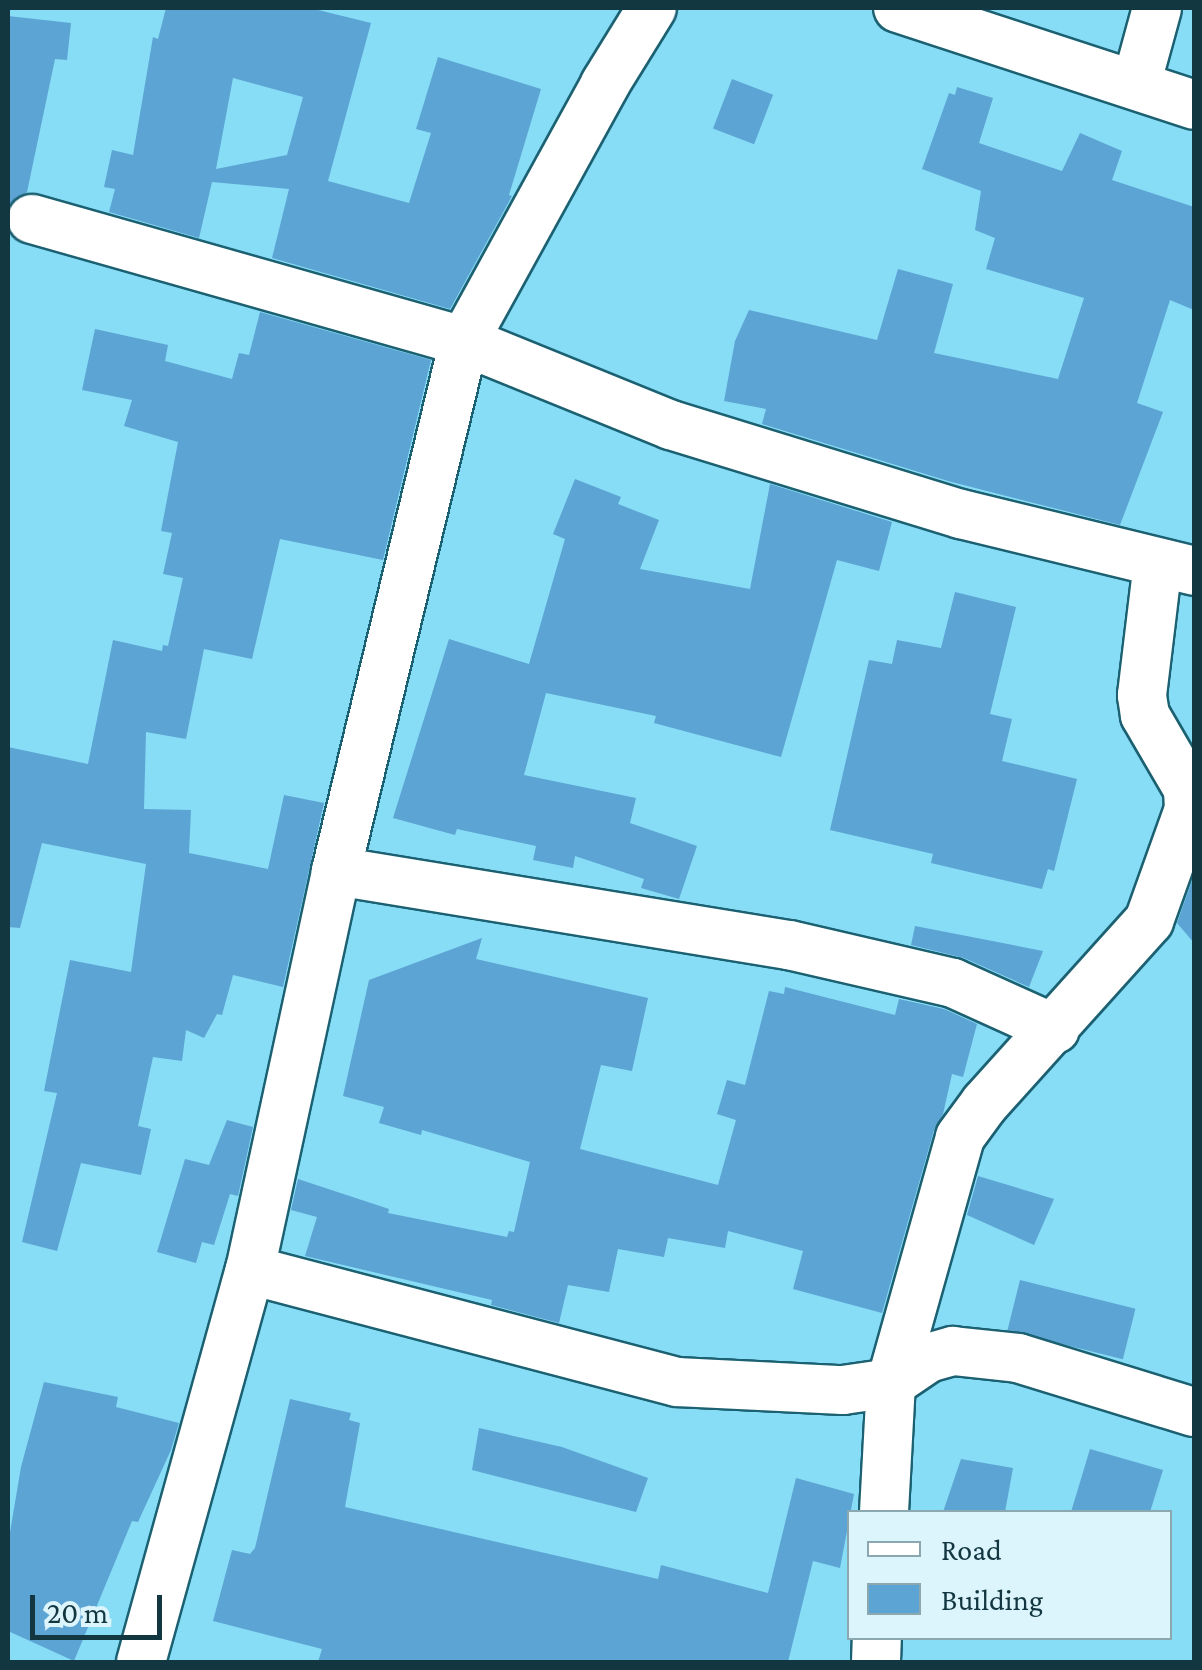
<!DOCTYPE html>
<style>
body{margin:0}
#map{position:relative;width:1202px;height:1670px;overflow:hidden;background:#87dcf6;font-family:"Crimson Pro",serif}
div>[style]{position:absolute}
.building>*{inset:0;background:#5ca4d3;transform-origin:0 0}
.roads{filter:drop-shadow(2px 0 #1c6172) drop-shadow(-2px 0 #1c6172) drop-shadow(0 2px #1c6172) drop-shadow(0 -2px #1c6172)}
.minor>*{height:48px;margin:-24px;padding:0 24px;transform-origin:24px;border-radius:24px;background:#fff}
span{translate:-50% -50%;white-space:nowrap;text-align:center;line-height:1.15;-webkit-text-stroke:10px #dcf4fb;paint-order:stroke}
.frame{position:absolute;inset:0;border:10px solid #123741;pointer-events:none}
.legend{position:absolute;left:847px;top:1510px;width:325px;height:130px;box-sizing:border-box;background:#dcf4fb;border:2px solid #8ba8b1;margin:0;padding:12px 18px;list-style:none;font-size:30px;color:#123741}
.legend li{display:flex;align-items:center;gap:20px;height:50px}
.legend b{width:50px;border:2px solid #8ba8b1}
.scale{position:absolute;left:30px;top:1595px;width:132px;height:45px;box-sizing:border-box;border:5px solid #123741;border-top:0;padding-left:12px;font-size:30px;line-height:35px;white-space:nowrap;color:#123741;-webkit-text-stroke:8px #dcf4fb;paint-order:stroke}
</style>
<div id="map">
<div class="building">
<i style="clip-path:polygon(evenodd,166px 8px,310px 8px,371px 23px,328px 181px,409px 203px,431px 133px,416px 129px,438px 57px,541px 89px,509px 195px,512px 196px,450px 309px,272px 258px,289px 189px,212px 182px,199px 238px,109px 212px,115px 189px,104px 187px,112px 150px,133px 155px,153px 37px,158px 39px,166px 8px,233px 78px,303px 97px,287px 155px,216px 169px,233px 78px)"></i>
<i style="clip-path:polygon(8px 16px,71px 23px,67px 60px,55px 59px,27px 192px,8px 208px)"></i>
<i style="left:732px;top:79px;width:44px;height:53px;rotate:21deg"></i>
<i style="clip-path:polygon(957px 87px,993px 98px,979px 143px,1062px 171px,1080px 133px,1122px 151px,1112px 180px,1194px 207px,1194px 310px,1170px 300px,1137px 403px,1163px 412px,1120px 525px,948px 481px,762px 424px,766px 409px,724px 401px,735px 341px,749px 310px,877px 340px,898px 269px,953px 284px,934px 353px,1058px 379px,1084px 298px,986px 269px,995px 238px,975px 230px,981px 191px,922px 169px,949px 93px,955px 95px)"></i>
<i style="clip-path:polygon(260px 312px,431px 360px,383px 560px,280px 539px,252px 659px,204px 649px,186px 739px,146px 732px,144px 809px,191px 810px,189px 853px,268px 869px,284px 795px,324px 803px,283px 987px,233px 975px,222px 1015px,217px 1014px,204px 1038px,186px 1030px,182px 1061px,153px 1057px,138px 1126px,151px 1129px,141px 1175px,81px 1163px,57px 1251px,22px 1242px,57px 1093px,44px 1091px,70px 960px,131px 972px,146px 864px,42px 843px,20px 928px,8px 927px,8px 747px,88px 764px,113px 640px,162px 651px,163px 645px,168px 646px,183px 578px,163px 574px,172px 533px,161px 531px,178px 442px,124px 426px,132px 400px,82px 390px,95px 329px,168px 345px,165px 361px,232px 379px,239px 353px,249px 355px)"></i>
<i style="clip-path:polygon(575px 479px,621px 497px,618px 504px,659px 520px,640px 569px,750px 589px,770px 484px,892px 522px,879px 571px,837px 560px,781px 757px,654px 723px,656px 716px,546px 693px,524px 775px,636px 798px,630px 823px,697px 846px,679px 899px,641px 888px,644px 879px,575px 856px,573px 868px,533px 860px,536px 846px,457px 829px,455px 835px,393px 818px,449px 639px,529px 664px,565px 539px,553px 534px)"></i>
<i style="clip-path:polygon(955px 592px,1016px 607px,990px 714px,1012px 719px,1002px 761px,1077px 779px,1054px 871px,1048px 869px,1042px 889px,931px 863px,933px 854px,830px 830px,869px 660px,892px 664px,897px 640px,941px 648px)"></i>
<i style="clip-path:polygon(1194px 875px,1194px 943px,1177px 923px)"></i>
<i style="clip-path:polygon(915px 926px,1043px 951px,1029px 987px,964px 958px,911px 945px)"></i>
<i style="clip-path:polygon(482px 938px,476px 959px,648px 998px,632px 1071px,601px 1065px,580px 1149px,718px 1185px,736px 1120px,717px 1114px,727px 1080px,745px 1085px,769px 991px,784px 994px,785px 987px,895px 1015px,899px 999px,944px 1009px,977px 1024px,963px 1077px,952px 1074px,943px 1114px,934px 1130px,882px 1313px,793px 1289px,803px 1251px,728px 1231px,725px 1248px,668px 1238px,664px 1257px,618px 1249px,609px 1292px,568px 1285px,559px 1323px,491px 1305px,492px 1300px,305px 1256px,317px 1217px,291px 1210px,298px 1179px,389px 1209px,388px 1213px,507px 1237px,509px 1231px,514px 1232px,530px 1162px,422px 1130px,421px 1135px,379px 1123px,384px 1107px,343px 1096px,369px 980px)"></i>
<i style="clip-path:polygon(227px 1120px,253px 1127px,238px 1196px,230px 1194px,214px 1245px,202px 1242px,196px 1263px,157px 1252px,185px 1159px,209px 1165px)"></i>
<i style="clip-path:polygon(978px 1176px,1054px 1199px,1034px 1245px,967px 1215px)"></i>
<i style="left:1020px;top:1280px;width:119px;height:52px;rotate:14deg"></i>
<i style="clip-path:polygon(44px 1382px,118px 1397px,116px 1407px,179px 1423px,171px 1450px,138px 1522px,132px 1521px,74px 1661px,8px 1631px,8px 1544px,21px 1467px)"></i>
<i style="clip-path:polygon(290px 1399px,351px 1413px,349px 1420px,360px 1423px,345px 1507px,658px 1579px,661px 1565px,768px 1593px,796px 1478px,854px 1494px,840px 1568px,813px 1561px,788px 1662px,318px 1662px,322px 1649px,213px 1621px,232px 1550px,250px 1554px,255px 1548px)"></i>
<i style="clip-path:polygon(479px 1428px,562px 1447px,648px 1478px,636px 1512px,472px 1470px)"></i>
<i style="clip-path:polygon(1090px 1449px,1163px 1470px,1150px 1512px,1071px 1512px)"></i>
<i style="clip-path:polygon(961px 1459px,1013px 1468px,1005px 1512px,943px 1512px)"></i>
</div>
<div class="roads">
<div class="minor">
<i style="left:898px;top:8px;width:311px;rotate:18.1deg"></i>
<i style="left:1136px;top:85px;width:80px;rotate:-74.7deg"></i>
<i style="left:32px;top:219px;width:449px;rotate:15.8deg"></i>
<i style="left:464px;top:341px;width:223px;rotate:22.1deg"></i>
<i style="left:671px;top:425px;width:303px;rotate:17.1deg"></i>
<i style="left:961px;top:514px;width:240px;rotate:13.7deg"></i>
<i style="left:336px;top:871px;width:459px;rotate:9.3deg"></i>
<i style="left:789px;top:945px;width:168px;rotate:13deg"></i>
<i style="left:953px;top:983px;width:112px;rotate:24.3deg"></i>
<i style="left:250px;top:1270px;width:441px;rotate:14.7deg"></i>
<i style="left:677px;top:1382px;width:166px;rotate:2.8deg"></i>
<i style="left:843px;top:1390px;width:49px;rotate:-8.3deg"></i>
<i style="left:891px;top:1383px;width:45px;rotate:-34deg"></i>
<i style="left:928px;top:1358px;width:26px;rotate:-16deg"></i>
<i style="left:953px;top:1351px;width:65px;rotate:6.1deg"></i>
<i style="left:1018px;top:1358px;width:184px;rotate:17.1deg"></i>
<i style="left:884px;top:1512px;width:129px;rotate:-86.9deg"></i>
<i style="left:891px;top:1383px;width:255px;rotate:-74.3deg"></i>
<i style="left:960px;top:1137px;width:42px;rotate:-53.7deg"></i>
<i style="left:985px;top:1103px;width:245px;rotate:-48deg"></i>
<i style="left:1149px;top:921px;width:119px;rotate:-70.3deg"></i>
<i style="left:1189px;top:809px;width:20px;rotate:-93deg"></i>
<i style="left:1188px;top:789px;width:86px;rotate:-120.2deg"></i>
<i style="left:1145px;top:715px;width:20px;rotate:-99deg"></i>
<i style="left:1142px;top:695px;width:133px;rotate:-83.1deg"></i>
<i style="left:141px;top:1662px;width:407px;rotate:-74.5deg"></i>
<i style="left:250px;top:1270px;width:408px;rotate:-77.8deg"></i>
<i style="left:336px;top:871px;width:545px;rotate:-76.42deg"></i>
<i style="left:464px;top:341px;width:293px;rotate:-61.2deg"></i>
<i style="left:605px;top:84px;width:89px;rotate:-58.3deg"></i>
<i style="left:876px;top:1662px;width:24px;rotate:-88deg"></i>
</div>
</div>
<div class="frame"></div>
<ul class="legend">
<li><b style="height:12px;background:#fff"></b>Road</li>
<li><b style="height:28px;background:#5ca4d3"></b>Building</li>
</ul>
<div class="scale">20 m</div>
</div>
